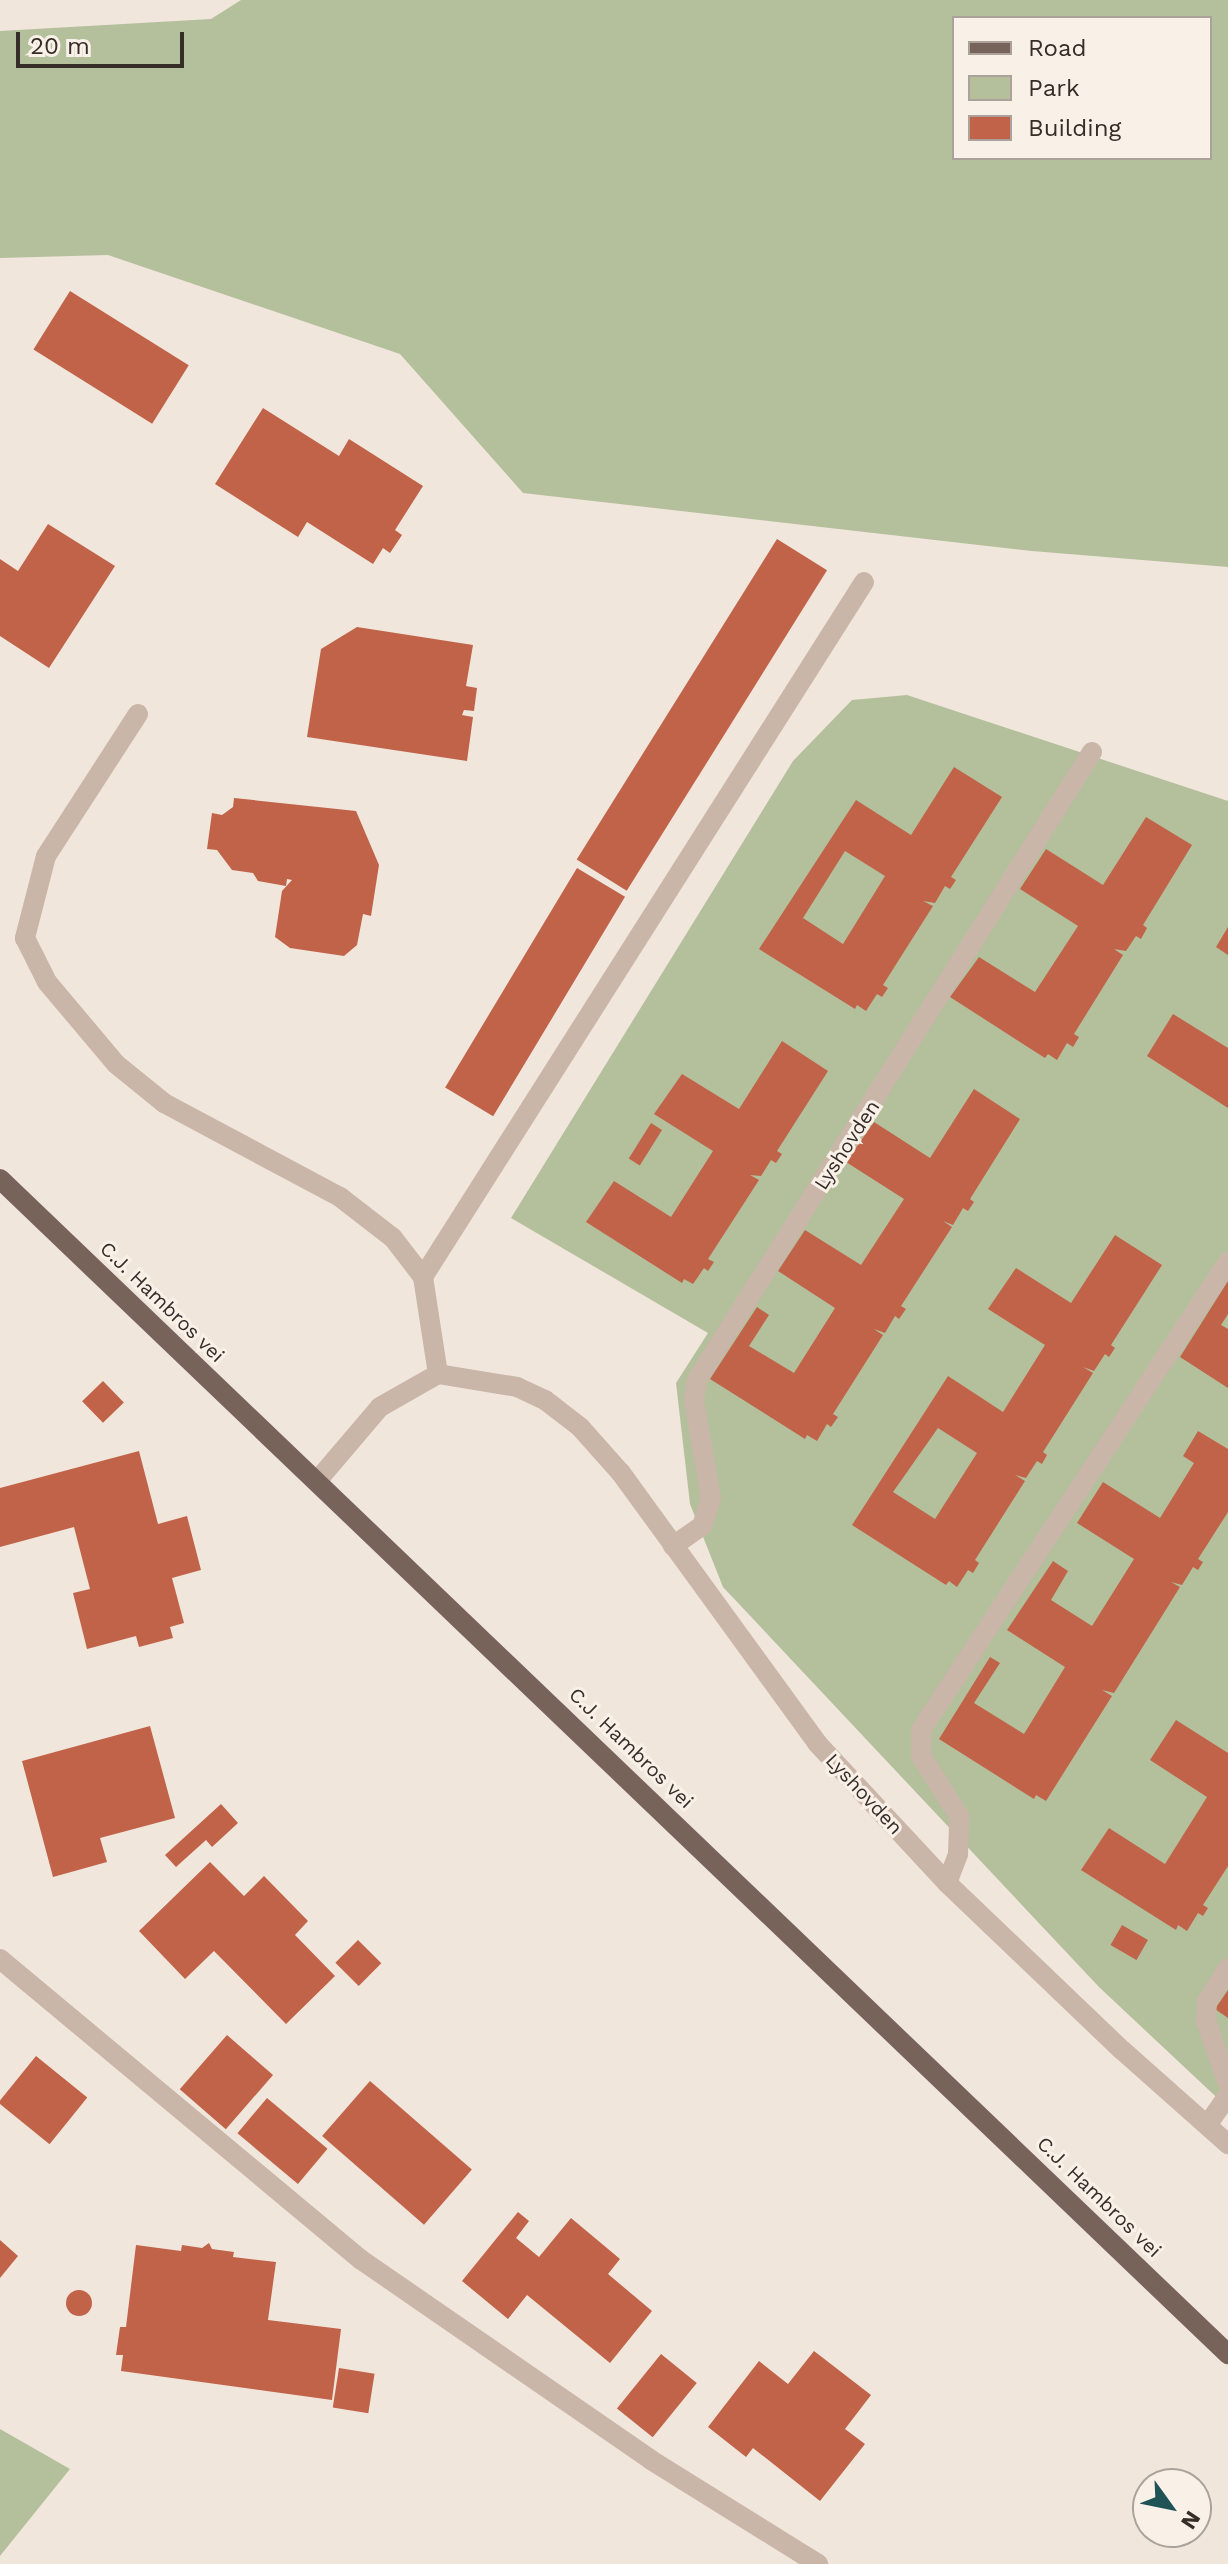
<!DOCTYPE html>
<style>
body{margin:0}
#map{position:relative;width:1228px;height:2564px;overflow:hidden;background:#f1e6dc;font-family:"Work Sans",sans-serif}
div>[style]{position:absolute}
.green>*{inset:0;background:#b4bf9c}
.building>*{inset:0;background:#c16349;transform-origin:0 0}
.round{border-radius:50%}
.minor>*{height:20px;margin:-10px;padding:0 10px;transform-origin:10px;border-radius:10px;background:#c9b6a8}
.major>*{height:20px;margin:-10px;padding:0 10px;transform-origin:10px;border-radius:10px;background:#77635a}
span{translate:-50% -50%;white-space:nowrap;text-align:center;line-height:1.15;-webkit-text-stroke:6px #f9f1e8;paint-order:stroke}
.street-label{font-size:20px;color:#362c28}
.legend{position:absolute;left:952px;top:16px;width:260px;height:144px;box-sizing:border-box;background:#f9f1e8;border:2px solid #aba29b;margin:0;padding:10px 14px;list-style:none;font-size:24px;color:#362c28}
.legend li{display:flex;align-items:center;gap:16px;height:40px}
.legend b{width:40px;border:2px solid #aba29b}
.north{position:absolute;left:1132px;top:2468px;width:80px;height:80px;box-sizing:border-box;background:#f9f1e8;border:2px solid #aba29b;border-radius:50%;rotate:123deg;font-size:22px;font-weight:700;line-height:32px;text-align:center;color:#362c28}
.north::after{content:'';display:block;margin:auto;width:28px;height:36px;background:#1f5356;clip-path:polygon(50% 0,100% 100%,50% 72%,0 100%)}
.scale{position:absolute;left:16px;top:32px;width:168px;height:36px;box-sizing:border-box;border:4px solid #362c28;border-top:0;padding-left:10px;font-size:24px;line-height:28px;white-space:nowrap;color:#362c28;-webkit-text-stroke:6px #f9f1e8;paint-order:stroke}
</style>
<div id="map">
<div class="green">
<i style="clip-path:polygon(evenodd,241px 0,1228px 0,1228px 567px,1032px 551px,523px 493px,400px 354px,108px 255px,0 258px,0 31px,211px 19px,241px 0,954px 18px,1210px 18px,1210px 158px,954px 158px,954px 18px)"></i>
<i style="clip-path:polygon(907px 695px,1228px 801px,1228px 2108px,1099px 1987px,723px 1587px,690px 1504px,676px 1383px,708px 1333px,511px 1218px,793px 761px,852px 700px)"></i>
<i style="clip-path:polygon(0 2429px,70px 2469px,0 2556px)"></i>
</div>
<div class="building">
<i style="left:70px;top:291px;width:140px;height:69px;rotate:32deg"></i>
<i style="clip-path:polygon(263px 408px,339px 456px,349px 439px,423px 486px,395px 530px,402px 535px,390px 553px,383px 548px,373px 564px,307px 522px,298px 537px,215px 484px)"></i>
<i style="clip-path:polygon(48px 524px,115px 566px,49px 668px,0 636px,0 559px,18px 571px)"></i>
<i style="left:777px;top:539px;width:59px;height:378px;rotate:32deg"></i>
<i style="clip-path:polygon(357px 627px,473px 645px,466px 686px,477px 688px,474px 711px,464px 710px,462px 715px,473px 717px,467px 761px,307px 737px,321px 649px)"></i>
<i style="clip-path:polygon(evenodd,954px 767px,1002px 797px,951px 877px,956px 880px,950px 889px,945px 886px,935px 903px,923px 901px,933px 906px,883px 985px,888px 988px,882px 997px,877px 994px,866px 1011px,857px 1005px,855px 1009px,759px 949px,856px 800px,911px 835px,954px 767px,845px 851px,885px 876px,843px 944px,803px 918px,845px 851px)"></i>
<i style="clip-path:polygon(234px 798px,356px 811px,379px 865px,371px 916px,363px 914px,357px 945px,344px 956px,290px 948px,275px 937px,282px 891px,292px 880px,287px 879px,286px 886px,258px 881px,253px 873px,232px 870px,217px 850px,207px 849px,212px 813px,222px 815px,233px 807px)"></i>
<i style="clip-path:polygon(1146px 817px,1192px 845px,1143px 925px,1147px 928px,1141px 939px,1136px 936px,1126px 951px,1114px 949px,1123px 955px,1074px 1034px,1079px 1037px,1073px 1047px,1067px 1043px,1057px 1060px,1048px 1054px,1045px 1058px,950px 997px,979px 957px,1035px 992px,1078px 926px,1020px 889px,1046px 849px,1103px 885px)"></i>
<i style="left:577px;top:868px;width:56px;height:256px;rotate:31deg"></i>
<i style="clip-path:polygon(1228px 927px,1228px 955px,1216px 947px)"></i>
<i style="clip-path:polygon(1173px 1014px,1228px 1048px,1228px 1108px,1147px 1056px)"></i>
<i style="clip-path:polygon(782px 1041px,828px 1071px,777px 1151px,782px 1154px,776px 1163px,771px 1160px,761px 1176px,750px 1175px,759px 1180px,708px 1259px,714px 1262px,708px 1271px,704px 1268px,693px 1284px,684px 1279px,682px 1283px,586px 1222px,614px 1181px,671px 1217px,713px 1151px,654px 1114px,682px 1074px,739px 1109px)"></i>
<i style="clip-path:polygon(974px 1089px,1020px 1119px,970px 1199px,974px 1202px,968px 1211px,963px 1208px,953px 1225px,943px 1221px,952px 1227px,901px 1306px,906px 1309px,899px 1319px,895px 1316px,885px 1333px,874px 1329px,883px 1335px,833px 1414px,838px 1417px,831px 1427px,827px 1424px,817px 1441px,807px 1435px,805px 1439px,710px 1379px,757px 1307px,769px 1315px,749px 1346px,794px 1373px,835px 1308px,778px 1271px,805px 1230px,861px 1265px,904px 1199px,846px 1162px,874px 1122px,930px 1158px)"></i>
<i style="left:651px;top:1123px;width:13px;height:42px;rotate:32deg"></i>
<i style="clip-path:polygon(evenodd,1115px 1235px,1162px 1265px,1111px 1345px,1115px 1348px,1109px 1357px,1105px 1354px,1094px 1371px,1083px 1367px,1093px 1373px,1043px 1452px,1047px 1455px,1042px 1464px,1037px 1461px,1026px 1478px,1015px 1475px,1025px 1481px,975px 1560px,979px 1563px,973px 1573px,968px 1570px,957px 1587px,949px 1581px,946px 1585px,852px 1525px,948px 1376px,1003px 1412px,1045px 1345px,988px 1309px,1016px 1268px,1071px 1303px,1115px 1235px,938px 1428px,977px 1453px,935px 1519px,893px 1492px,938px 1428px)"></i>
<i style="clip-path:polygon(1228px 1281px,1228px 1314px,1221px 1325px,1228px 1329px,1228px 1388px,1180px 1357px)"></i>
<i style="left:103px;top:1381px;width:30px;height:29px;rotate:46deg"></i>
<i style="clip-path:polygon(1198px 1431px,1228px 1449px,1228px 1512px,1198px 1559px,1203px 1562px,1198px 1570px,1193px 1567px,1182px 1585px,1171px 1582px,1180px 1587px,1114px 1693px,1102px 1690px,1112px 1696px,1046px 1801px,1036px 1795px,1034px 1799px,939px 1739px,990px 1657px,1000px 1663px,974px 1703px,1024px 1734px,1065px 1667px,1007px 1630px,1053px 1561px,1068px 1571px,1051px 1600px,1092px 1626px,1134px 1559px,1077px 1523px,1103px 1482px,1160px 1518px,1194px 1463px,1183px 1456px)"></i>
<i style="clip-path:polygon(139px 1451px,158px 1524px,187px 1516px,201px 1570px,172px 1578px,184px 1623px,170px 1627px,173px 1638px,139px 1647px,136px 1636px,87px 1649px,73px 1593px,90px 1589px,74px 1527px,0 1547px,0 1488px)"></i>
<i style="clip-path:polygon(1176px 1720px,1228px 1753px,1228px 1866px,1203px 1905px,1208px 1908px,1203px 1916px,1198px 1913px,1187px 1931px,1178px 1925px,1176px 1930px,1081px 1870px,1109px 1828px,1165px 1864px,1207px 1797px,1150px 1760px)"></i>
<i style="clip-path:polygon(150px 1726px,175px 1818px,100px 1838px,107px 1862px,53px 1877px,22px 1761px)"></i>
<i style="clip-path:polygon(221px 1804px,238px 1823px,212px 1847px,206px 1840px,176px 1867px,165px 1855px)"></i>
<i style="clip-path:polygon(210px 1862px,244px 1896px,264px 1876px,308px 1921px,295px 1935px,335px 1976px,286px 2024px,214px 1951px,185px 1979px,139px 1931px)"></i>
<i style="left:1122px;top:1925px;width:30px;height:23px;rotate:30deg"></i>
<i style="left:358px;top:1940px;width:33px;height:32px;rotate:45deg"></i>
<i style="clip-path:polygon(1228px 1990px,1228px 2018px,1215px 2009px)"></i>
<i style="left:227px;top:2035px;width:61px;height:72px;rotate:41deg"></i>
<i style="left:36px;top:2056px;width:66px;height:60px;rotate:39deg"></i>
<i style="left:370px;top:2081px;width:135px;height:73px;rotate:41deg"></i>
<i style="left:267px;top:2098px;width:79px;height:46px;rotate:40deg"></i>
<i style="clip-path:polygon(518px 2212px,529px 2221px,516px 2238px,539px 2257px,571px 2218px,620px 2259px,608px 2274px,652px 2311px,610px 2363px,527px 2295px,508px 2319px,462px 2281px)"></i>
<i style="clip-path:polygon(0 2240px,18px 2256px,0 2278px)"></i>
<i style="clip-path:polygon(209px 2243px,212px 2249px,234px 2252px,233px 2257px,276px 2262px,268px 2320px,341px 2329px,332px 2400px,121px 2371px,123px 2355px,116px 2355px,120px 2327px,126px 2327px,136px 2245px,181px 2251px,182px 2245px,202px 2248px)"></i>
<i class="round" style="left:66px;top:2290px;width:26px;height:26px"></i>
<i style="clip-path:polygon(814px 2351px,871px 2395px,845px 2429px,865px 2444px,820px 2501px,753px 2448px,746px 2457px,708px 2427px,759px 2361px,788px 2384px)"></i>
<i style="left:661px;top:2354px;width:46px;height:70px;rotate:39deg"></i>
<i style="left:339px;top:2368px;width:36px;height:40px;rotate:9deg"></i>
</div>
<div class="minor">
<i style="left:138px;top:714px;width:169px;rotate:122.9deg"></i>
<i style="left:46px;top:856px;width:85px;rotate:104.4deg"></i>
<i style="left:25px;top:938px;width:49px;rotate:63.4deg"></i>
<i style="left:47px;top:982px;width:107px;rotate:49.9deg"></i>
<i style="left:116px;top:1064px;width:62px;rotate:39.1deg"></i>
<i style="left:164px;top:1103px;width:200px;rotate:28.1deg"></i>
<i style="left:340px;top:1197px;width:67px;rotate:37.7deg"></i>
<i style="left:393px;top:1238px;width:49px;rotate:52.4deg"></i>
<i style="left:438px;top:1374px;width:98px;rotate:-98.8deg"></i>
<i style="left:423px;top:1277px;width:823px;rotate:-57.6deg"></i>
<i style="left:317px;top:1481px;width:97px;rotate:-49.6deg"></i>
<i style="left:380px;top:1407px;width:67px;rotate:-29.6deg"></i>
<i style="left:438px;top:1374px;width:80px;rotate:9.3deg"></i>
<i style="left:517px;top:1387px;width:31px;rotate:25deg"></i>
<i style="left:545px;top:1400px;width:44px;rotate:37.6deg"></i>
<i style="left:580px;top:1427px;width:62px;rotate:48.3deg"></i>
<i style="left:621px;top:1473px;width:334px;rotate:54deg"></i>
<i style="left:817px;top:1743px;width:191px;rotate:47.1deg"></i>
<i style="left:947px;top:1883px;width:242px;rotate:43.7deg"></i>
<i style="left:1122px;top:2050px;width:142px;rotate:41.6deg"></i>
<i style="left:673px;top:1546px;width:35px;rotate:-35deg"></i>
<i style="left:702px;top:1526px;width:29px;rotate:-72deg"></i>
<i style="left:711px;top:1498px;width:98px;rotate:-99.9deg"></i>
<i style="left:694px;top:1401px;width:21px;rotate:-82deg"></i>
<i style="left:697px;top:1380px;width:742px;rotate:-57.83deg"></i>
<i style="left:947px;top:1883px;width:31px;rotate:-69deg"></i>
<i style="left:958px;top:1854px;width:38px;rotate:-88deg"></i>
<i style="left:959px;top:1816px;width:71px;rotate:-122.3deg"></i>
<i style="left:921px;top:1756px;width:26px;rotate:-90deg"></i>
<i style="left:921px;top:1730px;width:560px;rotate:-56.74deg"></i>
<i style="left:0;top:1959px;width:469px;rotate:39.8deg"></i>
<i style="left:360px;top:2259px;width:354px;rotate:34.6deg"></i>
<i style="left:651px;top:2460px;width:197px;rotate:31.9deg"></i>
<i style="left:1228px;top:1968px;width:39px;rotate:122deg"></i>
<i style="left:1207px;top:2001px;width:20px;rotate:93deg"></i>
<i style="left:1206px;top:2021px;width:67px;rotate:70.8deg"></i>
<i style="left:1208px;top:2124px;width:35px;rotate:-55deg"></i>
</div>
<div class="major">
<i style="left:0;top:1179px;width:1700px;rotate:43.74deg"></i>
</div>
<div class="street-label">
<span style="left:847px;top:1145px;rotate:-57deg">Lyshovden</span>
<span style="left:162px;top:1302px;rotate:44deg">C.J. Hambros vei</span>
<span style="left:631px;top:1748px;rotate:44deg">C.J. Hambros vei</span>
<span style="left:864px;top:1794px;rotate:47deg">Lyshovden</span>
<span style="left:1099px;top:2197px;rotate:44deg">C.J. Hambros vei</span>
</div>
<ul class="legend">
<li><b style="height:10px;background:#77635a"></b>Road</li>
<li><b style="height:22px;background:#b4bf9c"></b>Park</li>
<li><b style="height:22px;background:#c16349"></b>Building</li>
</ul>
<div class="north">N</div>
<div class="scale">20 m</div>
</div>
